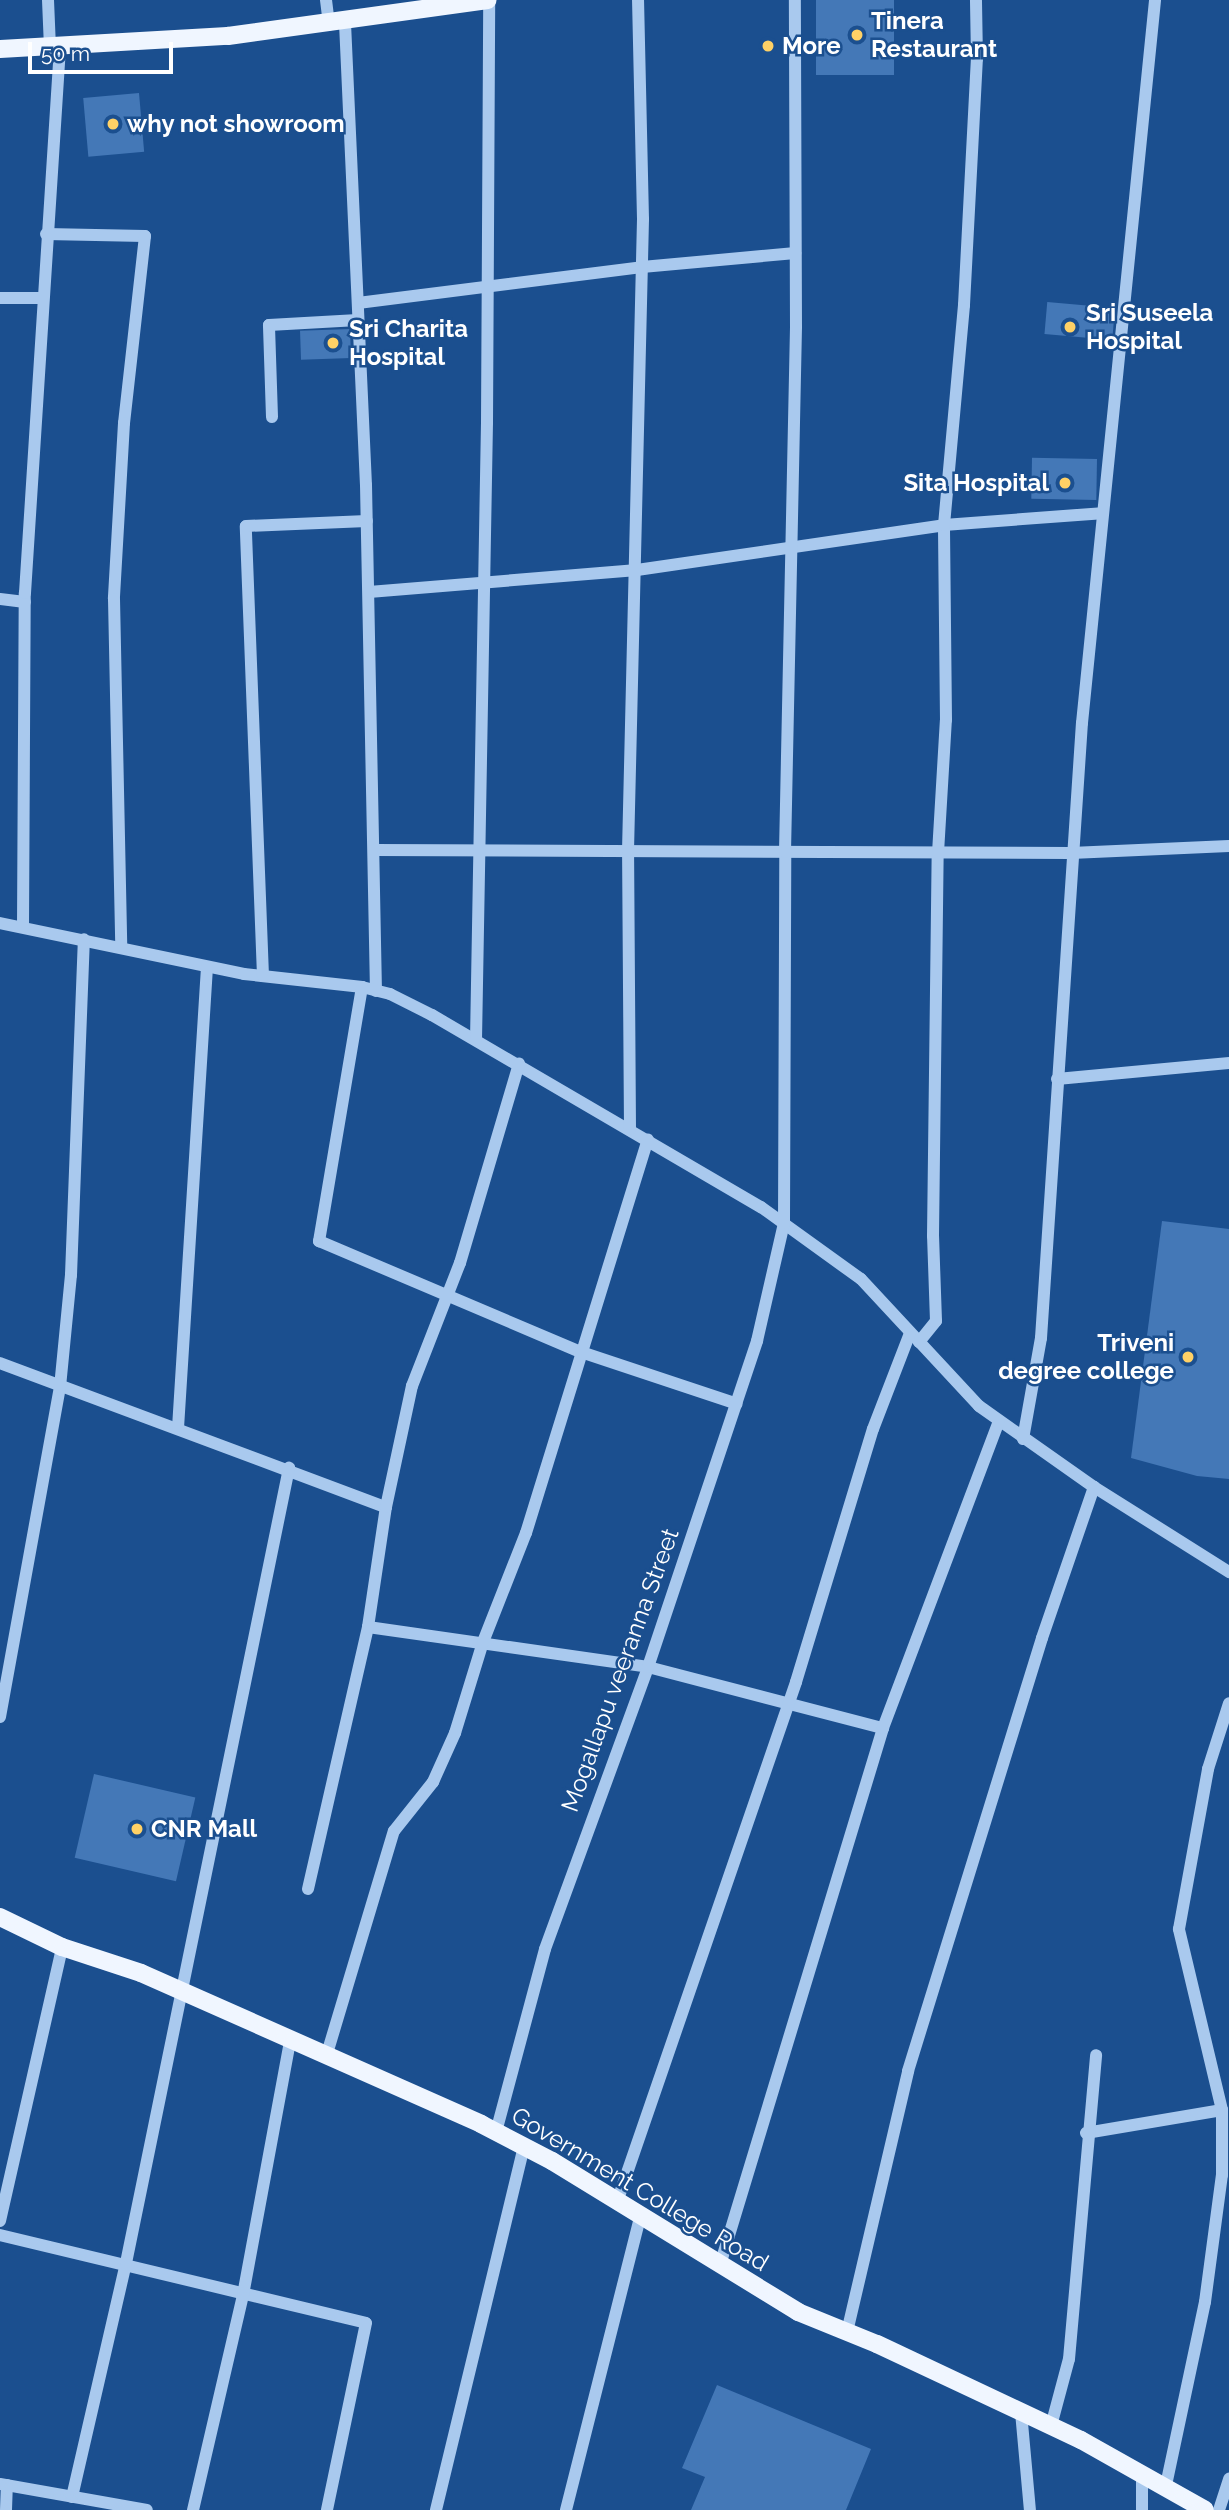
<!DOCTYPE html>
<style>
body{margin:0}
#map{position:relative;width:1229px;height:2510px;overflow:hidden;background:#1b4f8f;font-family:Raleway,sans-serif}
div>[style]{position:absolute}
.building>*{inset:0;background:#4478b7;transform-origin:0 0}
.minor>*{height:12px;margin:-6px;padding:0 6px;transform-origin:6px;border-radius:6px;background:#a9c9ee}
.major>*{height:18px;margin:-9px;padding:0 9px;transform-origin:9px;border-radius:9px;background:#f0f6ff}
.dots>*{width:19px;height:19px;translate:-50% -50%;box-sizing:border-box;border:4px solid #1b4f8f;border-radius:50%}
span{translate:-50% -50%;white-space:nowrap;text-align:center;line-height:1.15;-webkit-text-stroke:5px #1b4f8f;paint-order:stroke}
.poi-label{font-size:24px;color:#fff;font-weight:700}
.left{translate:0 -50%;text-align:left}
.right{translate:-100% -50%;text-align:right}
.street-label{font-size:24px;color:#fff}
.scale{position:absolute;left:28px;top:42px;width:145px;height:32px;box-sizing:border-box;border:4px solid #fff;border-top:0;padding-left:9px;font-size:21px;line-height:24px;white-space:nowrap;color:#fff;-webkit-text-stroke:5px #1b4f8f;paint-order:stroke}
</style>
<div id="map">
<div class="building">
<i style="left:816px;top:0;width:78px;height:75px"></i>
<i style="left:139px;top:93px;width:59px;height:56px;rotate:85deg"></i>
<i style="left:1115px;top:308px;width:32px;height:68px;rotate:95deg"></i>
<i style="left:350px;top:329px;width:29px;height:50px;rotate:88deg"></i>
<i style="left:1097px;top:459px;width:41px;height:65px;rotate:91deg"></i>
<i style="clip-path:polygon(1162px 1221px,1229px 1229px,1229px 1479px,1197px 1476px,1131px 1458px)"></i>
<i style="left:94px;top:1774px;width:104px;height:86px;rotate:13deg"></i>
<i style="clip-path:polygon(717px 2385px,871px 2449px,846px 2510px,691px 2510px,705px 2477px,682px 2468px)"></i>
</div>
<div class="minor">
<i style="left:48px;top:0;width:47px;rotate:87.6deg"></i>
<i style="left:326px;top:0;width:25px;rotate:83deg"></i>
<i style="left:345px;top:23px;width:462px;rotate:87.4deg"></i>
<i style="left:366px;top:485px;width:506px;rotate:88.87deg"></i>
<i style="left:46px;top:234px;width:99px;rotate:1.2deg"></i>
<i style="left:145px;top:236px;width:188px;rotate:96.4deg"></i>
<i style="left:124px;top:423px;width:176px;rotate:93.3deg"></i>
<i style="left:114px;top:599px;width:348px;rotate:88.8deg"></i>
<i style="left:0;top:298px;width:42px"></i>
<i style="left:358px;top:303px;width:286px;rotate:-7.2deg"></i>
<i style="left:642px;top:267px;width:154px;rotate:-5.2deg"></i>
<i style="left:272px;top:417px;width:92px;rotate:-91.9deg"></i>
<i style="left:269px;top:325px;width:89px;rotate:-3.2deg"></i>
<i style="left:369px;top:592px;width:269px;rotate:-4.7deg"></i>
<i style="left:637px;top:570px;width:310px;rotate:-8.3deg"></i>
<i style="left:944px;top:525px;width:158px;rotate:-4.3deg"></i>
<i style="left:0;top:599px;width:25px;rotate:7deg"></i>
<i style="left:374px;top:850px;width:697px;rotate:0.25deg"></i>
<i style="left:1071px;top:853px;width:158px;rotate:-2.5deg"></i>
<i style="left:0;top:923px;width:249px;rotate:11.8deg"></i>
<i style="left:244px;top:974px;width:119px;rotate:6.3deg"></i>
<i style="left:362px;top:987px;width:29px;rotate:14deg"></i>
<i style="left:390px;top:994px;width:47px;rotate:26.6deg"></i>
<i style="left:432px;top:1015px;width:381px;rotate:30.3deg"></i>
<i style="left:761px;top:1207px;width:123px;rotate:35.8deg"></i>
<i style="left:861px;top:1279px;width:173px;rotate:47.1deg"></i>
<i style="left:979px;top:1406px;width:141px;rotate:35.2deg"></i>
<i style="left:1094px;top:1487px;width:160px;rotate:32.2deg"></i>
<i style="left:23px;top:927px;width:334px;rotate:-89.7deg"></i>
<i style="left:25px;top:593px;width:547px;rotate:-86.33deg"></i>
<i style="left:263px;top:976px;width:450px;rotate:-92.2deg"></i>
<i style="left:246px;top:526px;width:121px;rotate:-2.4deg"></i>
<i style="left:362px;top:987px;width:258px;rotate:99.6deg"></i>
<i style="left:319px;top:1241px;width:285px;rotate:23deg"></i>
<i style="left:581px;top:1352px;width:164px;rotate:18.4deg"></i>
<i style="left:476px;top:1040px;width:617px;rotate:-88.98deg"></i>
<i style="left:487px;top:423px;width:423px;rotate:-89.7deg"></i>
<i style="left:1057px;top:1079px;width:173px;rotate:-5.3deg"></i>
<i style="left:630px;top:1129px;width:278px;rotate:-90.4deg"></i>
<i style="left:628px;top:851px;width:632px;rotate:-88.64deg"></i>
<i style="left:643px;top:219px;width:219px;rotate:-91.3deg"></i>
<i style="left:919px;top:1342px;width:27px;rotate:-51deg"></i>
<i style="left:936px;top:1321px;width:85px;rotate:-92deg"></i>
<i style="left:933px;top:1236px;width:383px;rotate:-89.3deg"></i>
<i style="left:938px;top:853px;width:133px;rotate:-86.6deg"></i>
<i style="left:946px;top:720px;width:195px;rotate:-90.6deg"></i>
<i style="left:944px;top:525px;width:221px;rotate:-84.8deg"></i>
<i style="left:964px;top:305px;width:246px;rotate:-87deg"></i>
<i style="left:977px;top:59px;width:59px;rotate:-91deg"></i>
<i style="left:0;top:1363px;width:412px;rotate:20.5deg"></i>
<i style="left:178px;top:1428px;width:462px;rotate:-86.4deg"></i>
<i style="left:1023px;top:1439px;width:103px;rotate:-79.9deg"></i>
<i style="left:1041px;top:1338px;width:616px;rotate:-86.19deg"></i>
<i style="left:1082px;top:723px;width:727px;rotate:-84.23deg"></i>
<i style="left:368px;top:1627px;width:283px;rotate:8.1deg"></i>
<i style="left:648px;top:1667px;width:243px;rotate:14.6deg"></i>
<i style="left:0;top:1717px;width:335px;rotate:-79.7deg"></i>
<i style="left:60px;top:1387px;width:113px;rotate:-84.4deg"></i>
<i style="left:71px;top:1275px;width:336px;rotate:-87.8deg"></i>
<i style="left:308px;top:1889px;width:269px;rotate:-77.1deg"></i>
<i style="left:368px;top:1627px;width:121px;rotate:-81.5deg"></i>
<i style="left:386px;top:1507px;width:124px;rotate:-77.9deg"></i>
<i style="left:412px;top:1386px;width:132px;rotate:-68.7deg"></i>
<i style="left:460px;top:1263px;width:208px;rotate:-73.5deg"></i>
<i style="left:326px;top:2057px;width:236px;rotate:-73.3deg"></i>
<i style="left:394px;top:1831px;width:63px;rotate:-51.5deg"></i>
<i style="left:433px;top:1782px;width:54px;rotate:-65.8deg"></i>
<i style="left:455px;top:1733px;width:95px;rotate:-72.9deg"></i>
<i style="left:483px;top:1642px;width:117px;rotate:-68.5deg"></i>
<i style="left:526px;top:1533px;width:412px;rotate:-72.8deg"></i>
<i style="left:496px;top:2132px;width:189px;rotate:-75deg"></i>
<i style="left:545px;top:1949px;width:300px;rotate:-69.9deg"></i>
<i style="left:648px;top:1667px;width:344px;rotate:-71.5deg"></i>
<i style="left:757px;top:1341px;width:121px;rotate:-77.1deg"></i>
<i style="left:784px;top:1223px;width:371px;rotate:-89.8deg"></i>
<i style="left:785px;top:852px;width:525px;rotate:-88.8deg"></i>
<i style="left:796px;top:327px;width:327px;rotate:-90.2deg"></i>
<i style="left:1086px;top:2133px;width:138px;rotate:-9.6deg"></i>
<i style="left:617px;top:2202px;width:550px;rotate:-71deg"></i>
<i style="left:796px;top:1682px;width:264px;rotate:-73.1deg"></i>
<i style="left:873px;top:1429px;width:103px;rotate:-68.9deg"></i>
<i style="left:0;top:2221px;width:281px;rotate:-77.2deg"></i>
<i style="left:0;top:2235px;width:376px;rotate:13.5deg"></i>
<i style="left:366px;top:2323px;width:191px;rotate:101.8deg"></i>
<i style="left:720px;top:2265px;width:561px;rotate:-73.11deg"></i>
<i style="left:883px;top:1728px;width:328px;rotate:-69.3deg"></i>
<i style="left:847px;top:2332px;width:268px;rotate:-76.8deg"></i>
<i style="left:908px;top:2071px;width:453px;rotate:-72.8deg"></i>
<i style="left:1042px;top:1638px;width:160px;rotate:-71deg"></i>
<i style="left:1021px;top:2412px;width:98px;rotate:84.8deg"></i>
<i style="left:1051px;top:2426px;width:69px;rotate:-75deg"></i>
<i style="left:1069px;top:2359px;width:305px;rotate:-84.9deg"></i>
<i style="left:1142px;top:2476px;width:34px;rotate:90deg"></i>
<i style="left:0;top:2484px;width:149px;rotate:10deg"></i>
<i style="left:1165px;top:2490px;width:192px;rotate:-78deg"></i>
<i style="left:1205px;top:2302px;width:128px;rotate:-82.4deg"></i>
<i style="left:1222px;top:2175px;width:65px;rotate:-90deg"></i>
<i style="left:1222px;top:2110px;width:186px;rotate:-103.4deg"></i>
<i style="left:1179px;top:1929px;width:163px;rotate:-79.7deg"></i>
<i style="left:1208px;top:1769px;width:69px;rotate:-72.3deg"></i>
<i style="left:72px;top:2497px;width:240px;rotate:-77deg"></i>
<i style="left:126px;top:2263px;width:812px;rotate:-78.41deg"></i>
<i style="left:6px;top:2510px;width:25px;rotate:-88deg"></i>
<i style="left:193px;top:2510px;width:221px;rotate:-76.9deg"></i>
<i style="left:243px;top:2295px;width:258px;rotate:-79.5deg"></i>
<i style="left:436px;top:2510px;width:374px;rotate:-76.4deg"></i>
<i style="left:566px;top:2510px;width:302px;rotate:-75.8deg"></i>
<i style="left:1219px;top:2510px;width:33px;rotate:-72deg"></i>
</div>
<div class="major">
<i style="left:0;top:49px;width:228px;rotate:-3.3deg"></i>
<i style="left:228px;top:36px;width:262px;rotate:-7.9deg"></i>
<i style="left:0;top:1917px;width:69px;rotate:25.8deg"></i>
<i style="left:62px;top:1947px;width:83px;rotate:18.2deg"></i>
<i style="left:141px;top:1973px;width:372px;rotate:23.9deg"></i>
<i style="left:481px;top:2124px;width:80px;rotate:27.5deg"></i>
<i style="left:552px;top:2161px;width:289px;rotate:31.5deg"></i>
<i style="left:798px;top:2312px;width:85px;rotate:22.1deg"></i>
<i style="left:877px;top:2344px;width:225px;rotate:25.2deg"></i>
<i style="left:1081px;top:2440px;width:142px;rotate:29.4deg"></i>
</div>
<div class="dots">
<i style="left:857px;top:35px;background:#ffd166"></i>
<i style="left:768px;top:46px;background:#ffd166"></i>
<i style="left:113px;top:124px;background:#ffd166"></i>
<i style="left:1070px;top:327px;background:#ffd166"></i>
<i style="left:333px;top:343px;background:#ffd166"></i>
<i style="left:1065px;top:483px;background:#ffd166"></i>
<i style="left:1188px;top:1357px;background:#ffd166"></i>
<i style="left:137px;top:1829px;background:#ffd166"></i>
</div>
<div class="poi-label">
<span class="left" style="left:871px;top:35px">Tinera<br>Restaurant</span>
<span class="left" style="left:782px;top:46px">More</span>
<span class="left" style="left:127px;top:124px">why not showroom</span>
<span class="left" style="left:1086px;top:327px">Sri Suseela<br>Hospital</span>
<span class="left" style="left:349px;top:343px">Sri Charita<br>Hospital</span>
<span class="right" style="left:1049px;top:483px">Sita Hospital</span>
<span class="right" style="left:1174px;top:1357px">Triveni<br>degree college</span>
<span class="left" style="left:151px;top:1829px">CNR Mall</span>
</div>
<div class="street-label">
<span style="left:620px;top:1670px;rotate:-70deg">Mogallapu veeranna Street</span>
<span style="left:640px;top:2189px;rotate:31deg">Government College Road</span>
</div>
<div class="scale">50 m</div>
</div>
